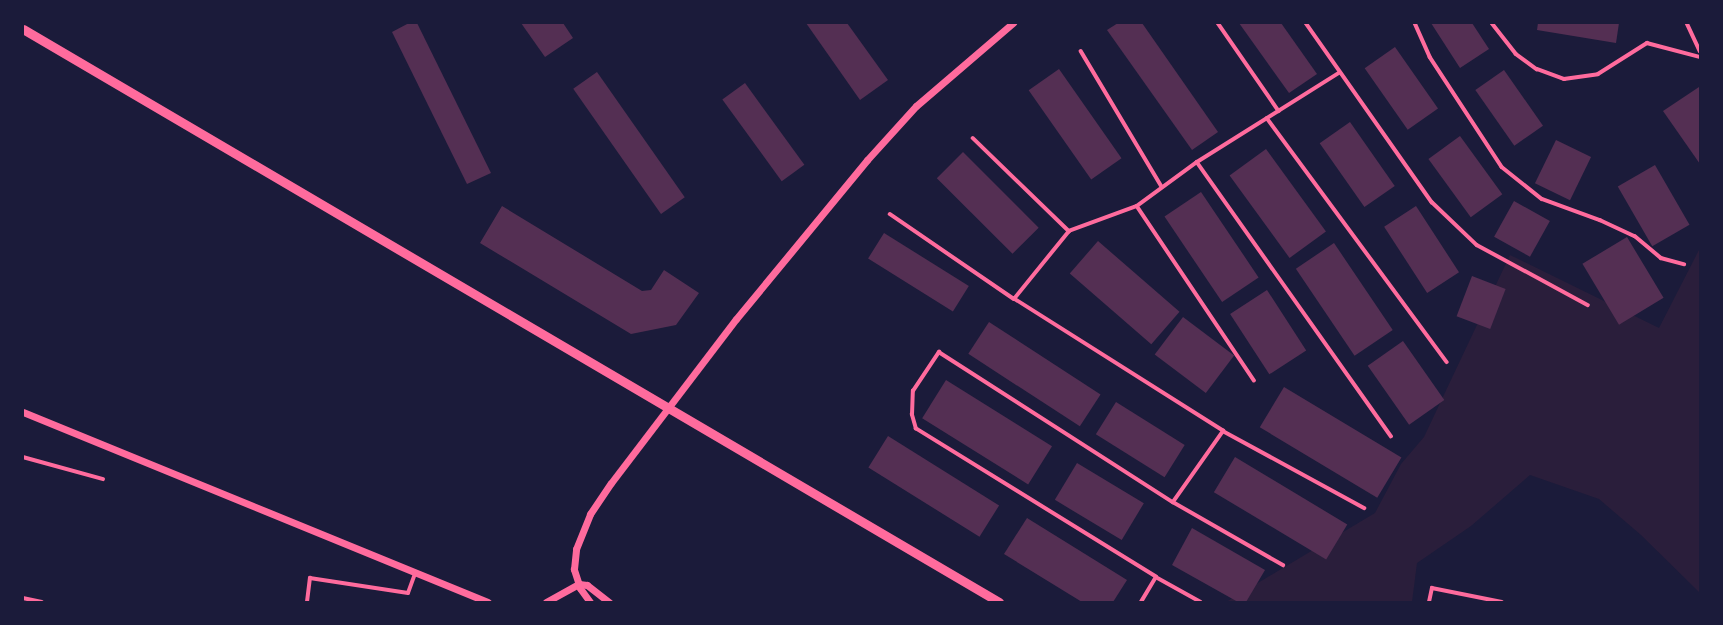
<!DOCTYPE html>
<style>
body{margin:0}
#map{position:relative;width:1723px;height:625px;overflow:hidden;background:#1b1b3a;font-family:Poppins,sans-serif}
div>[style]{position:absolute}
.green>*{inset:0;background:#2a1e3b}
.building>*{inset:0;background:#542f53;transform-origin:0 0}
.service>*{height:3.5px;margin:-1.75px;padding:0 1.75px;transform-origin:1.75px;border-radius:1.75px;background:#ff6b9d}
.minor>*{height:7px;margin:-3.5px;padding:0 3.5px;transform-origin:3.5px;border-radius:3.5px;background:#ff6b9d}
.tertiary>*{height:9px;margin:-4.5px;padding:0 4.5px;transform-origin:4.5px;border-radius:4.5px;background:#ff6b9d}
span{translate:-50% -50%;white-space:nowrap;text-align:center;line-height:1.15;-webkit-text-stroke:6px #1b1b3a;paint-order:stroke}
.frame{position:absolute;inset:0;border:24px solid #1b1b3a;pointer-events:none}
</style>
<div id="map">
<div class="green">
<i style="clip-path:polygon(1700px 248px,1700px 593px,1641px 535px,1599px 499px,1530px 475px,1471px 526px,1417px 563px,1412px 602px,1226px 602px,1375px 513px,1401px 464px,1424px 437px,1510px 255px,1659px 328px)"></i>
</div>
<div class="building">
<i style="clip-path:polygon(409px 23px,417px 23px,491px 173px,467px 184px,392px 32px)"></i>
<i style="clip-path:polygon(521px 23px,563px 23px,573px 38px,545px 57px)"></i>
<i style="clip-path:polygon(806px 23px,847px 23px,888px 80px,860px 100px)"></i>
<i style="clip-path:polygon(1118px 23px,1142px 23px,1218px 132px,1192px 150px,1107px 30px)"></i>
<i style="clip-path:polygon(1239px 23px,1281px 23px,1317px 74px,1289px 93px)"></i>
<i style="clip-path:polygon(1431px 23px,1472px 23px,1489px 49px,1460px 68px)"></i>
<i style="clip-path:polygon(1538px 23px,1619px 23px,1616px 43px,1537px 30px)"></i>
<i style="left:1395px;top:47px;width:75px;height:37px;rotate:55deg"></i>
<i style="left:1059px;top:69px;width:109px;height:37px;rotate:55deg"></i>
<i style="left:1504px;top:70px;width:68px;height:35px;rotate:55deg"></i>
<i style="left:597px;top:72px;width:153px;height:29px;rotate:55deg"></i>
<i style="left:745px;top:83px;width:101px;height:28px;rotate:54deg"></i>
<i style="clip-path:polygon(1699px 87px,1700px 89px,1700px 164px,1663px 111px)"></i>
<i style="left:1350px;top:122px;width:78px;height:37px;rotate:55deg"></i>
<i style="left:1460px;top:136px;width:72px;height:39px;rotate:54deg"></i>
<i style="left:1556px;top:140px;width:39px;height:48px;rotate:26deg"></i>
<i style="left:1266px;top:149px;width:102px;height:45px;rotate:54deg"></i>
<i style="left:963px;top:152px;width:107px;height:37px;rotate:45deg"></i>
<i style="left:1655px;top:165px;width:69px;height:43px;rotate:60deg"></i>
<i style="left:1201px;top:192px;width:103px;height:44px;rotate:56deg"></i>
<i style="left:1514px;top:201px;width:41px;height:41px;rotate:29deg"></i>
<i style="clip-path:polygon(502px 206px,642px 291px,651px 290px,664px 270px,699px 293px,676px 325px,631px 334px,480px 243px)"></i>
<i style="left:1416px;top:206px;width:79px;height:38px;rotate:57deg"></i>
<i style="left:884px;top:233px;width:100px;height:30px;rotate:32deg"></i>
<i style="left:1627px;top:237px;width:71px;height:52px;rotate:59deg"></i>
<i style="left:1098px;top:241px;width:108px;height:43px;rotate:41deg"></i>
<i style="left:1334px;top:243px;width:105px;height:46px;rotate:56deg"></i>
<i style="left:1472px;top:276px;width:36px;height:43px;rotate:21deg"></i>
<i style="left:1267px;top:290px;width:72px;height:44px;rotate:57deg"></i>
<i style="left:1183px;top:317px;width:64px;height:47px;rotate:37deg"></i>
<i style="left:989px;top:322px;width:133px;height:38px;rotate:33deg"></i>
<i style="left:1403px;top:341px;width:72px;height:43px;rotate:55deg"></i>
<i style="left:946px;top:380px;width:125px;height:45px;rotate:32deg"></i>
<i style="left:1284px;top:387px;width:137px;height:47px;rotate:31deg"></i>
<i style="left:1116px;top:402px;width:81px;height:38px;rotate:32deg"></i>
<i style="left:888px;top:436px;width:131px;height:37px;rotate:32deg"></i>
<i style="left:1235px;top:457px;width:131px;height:41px;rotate:31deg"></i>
<i style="left:1077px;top:463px;width:78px;height:43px;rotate:31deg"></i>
<i style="clip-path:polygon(1027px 518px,1127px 580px,1113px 602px,1082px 602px,1004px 554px)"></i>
<i style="clip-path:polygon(1192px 528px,1265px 570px,1246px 602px,1238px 602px,1172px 565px)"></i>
</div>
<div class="service">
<i style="left:1218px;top:23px;width:107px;rotate:55.3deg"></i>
<i style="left:1306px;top:23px;width:219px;rotate:54.9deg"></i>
<i style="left:1432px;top:202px;width:62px;rotate:43.7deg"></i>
<i style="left:1477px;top:245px;width:126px;rotate:28.4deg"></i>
<i style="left:1415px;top:23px;width:37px;rotate:66deg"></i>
<i style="left:1430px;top:57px;width:131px;rotate:56.8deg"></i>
<i style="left:1502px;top:167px;width:51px;rotate:38.7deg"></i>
<i style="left:1542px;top:199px;width:62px;rotate:19.9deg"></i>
<i style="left:1600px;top:220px;width:38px;rotate:25deg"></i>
<i style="left:1635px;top:236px;width:34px;rotate:40deg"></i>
<i style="left:1661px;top:258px;width:24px;rotate:15deg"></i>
<i style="left:1492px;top:23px;width:39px;rotate:52deg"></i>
<i style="left:1516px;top:54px;width:26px;rotate:36deg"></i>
<i style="left:1537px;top:69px;width:29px;rotate:20deg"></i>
<i style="left:1564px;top:79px;width:34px;rotate:-8deg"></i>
<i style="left:1598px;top:74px;width:58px;rotate:-32.3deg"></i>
<i style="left:1647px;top:43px;width:55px;rotate:14.8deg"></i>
<i style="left:1687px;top:23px;width:31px;rotate:65deg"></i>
<i style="left:1081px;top:51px;width:158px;rotate:59.2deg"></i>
<i style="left:1267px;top:118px;width:303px;rotate:53.6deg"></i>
<i style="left:973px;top:138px;width:134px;rotate:44.1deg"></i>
<i style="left:1197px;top:162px;width:336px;rotate:54.7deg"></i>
<i style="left:1137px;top:206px;width:210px;rotate:56.1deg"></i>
<i style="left:890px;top:214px;width:150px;rotate:34.4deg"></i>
<i style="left:1223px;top:431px;width:161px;rotate:28.6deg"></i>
<i style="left:23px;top:457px;width:83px;rotate:15.4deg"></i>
<i style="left:1173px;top:502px;width:127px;rotate:29.8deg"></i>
<i style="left:1156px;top:577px;width:51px;rotate:29.1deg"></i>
<i style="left:23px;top:598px;width:19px;rotate:12deg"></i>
<i style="left:307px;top:602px;width:24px;rotate:-83deg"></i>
<i style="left:310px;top:578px;width:99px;rotate:8.7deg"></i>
<i style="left:408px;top:593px;width:20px;rotate:-70deg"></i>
<i style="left:1141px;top:602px;width:29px;rotate:-59deg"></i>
<i style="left:1156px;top:577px;width:282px;rotate:-148.3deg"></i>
<i style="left:916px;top:429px;width:15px;rotate:-106deg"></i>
<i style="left:912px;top:415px;width:24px;rotate:-88deg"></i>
<i style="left:913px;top:391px;width:47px;rotate:-56.3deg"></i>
<i style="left:939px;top:352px;width:278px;rotate:32.7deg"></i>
<i style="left:1173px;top:502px;width:87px;rotate:-54.8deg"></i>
<i style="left:1223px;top:431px;width:247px;rotate:-147.7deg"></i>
<i style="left:1014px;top:299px;width:87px;rotate:-51deg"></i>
<i style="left:1069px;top:231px;width:72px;rotate:-20.2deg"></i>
<i style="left:1137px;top:206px;width:74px;rotate:-36.3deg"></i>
<i style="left:1197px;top:162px;width:168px;rotate:-32.1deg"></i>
<i style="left:1429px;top:602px;width:14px;rotate:-78deg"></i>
<i style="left:1432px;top:588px;width:71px;rotate:11.3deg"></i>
</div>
<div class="minor">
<i style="left:23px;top:412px;width:502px;rotate:22.23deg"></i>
<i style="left:546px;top:602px;width:38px;rotate:-29deg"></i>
<i style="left:579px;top:584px;width:8px;rotate:7deg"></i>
<i style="left:587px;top:585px;width:28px;rotate:38deg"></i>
<i style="left:590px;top:602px;width:17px;rotate:-126deg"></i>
<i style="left:580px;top:588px;width:20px;rotate:-108deg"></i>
<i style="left:574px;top:569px;width:20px;rotate:-84deg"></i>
<i style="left:576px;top:549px;width:38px;rotate:-68deg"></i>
<i style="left:590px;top:514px;width:37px;rotate:-56deg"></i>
<i style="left:611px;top:483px;width:206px;rotate:-52.7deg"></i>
<i style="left:736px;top:319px;width:206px;rotate:-50.5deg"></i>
<i style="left:867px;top:160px;width:73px;rotate:-47.8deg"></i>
<i style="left:916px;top:106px;width:128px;rotate:-40.6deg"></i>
</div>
<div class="tertiary">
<i style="left:23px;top:29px;width:1132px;rotate:30.42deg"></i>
</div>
<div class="frame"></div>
</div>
